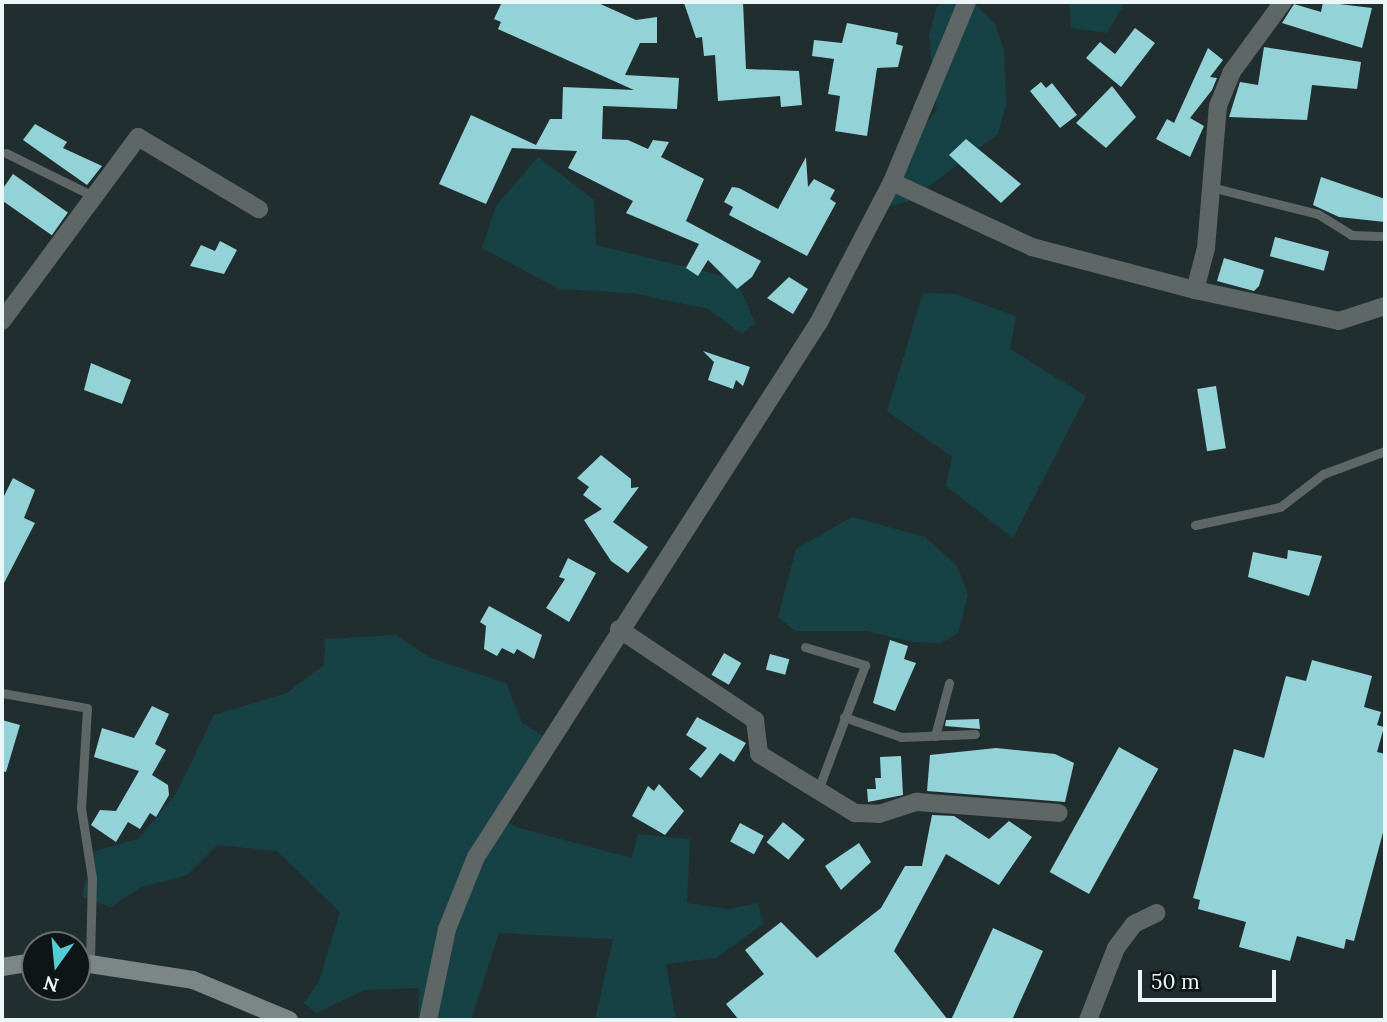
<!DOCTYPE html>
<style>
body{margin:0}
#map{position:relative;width:1387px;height:1022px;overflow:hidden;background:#212e2f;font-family:Lora,serif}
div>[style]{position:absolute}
.green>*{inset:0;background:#174245}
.building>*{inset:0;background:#93d3d8;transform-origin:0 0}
.lane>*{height:9px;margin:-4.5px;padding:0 4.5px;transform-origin:4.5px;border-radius:4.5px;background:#5f6666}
.street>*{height:18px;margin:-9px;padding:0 9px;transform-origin:9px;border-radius:9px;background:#5f6666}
.secondary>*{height:18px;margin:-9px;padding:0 9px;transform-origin:9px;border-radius:9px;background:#7c8687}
span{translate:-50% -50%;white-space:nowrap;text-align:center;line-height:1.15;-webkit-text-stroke:7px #0f1516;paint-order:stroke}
.frame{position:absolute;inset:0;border:4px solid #edf6f6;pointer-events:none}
.north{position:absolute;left:21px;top:931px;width:70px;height:70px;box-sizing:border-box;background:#0f1516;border:2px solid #686f70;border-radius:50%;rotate:195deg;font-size:19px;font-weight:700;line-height:28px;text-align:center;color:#edf6f6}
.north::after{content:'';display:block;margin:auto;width:24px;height:32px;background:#52ccd6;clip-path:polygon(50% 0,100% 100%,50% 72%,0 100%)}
.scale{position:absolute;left:1138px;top:970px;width:138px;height:32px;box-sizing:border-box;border:4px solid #edf6f6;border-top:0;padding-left:9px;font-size:21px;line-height:24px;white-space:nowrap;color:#edf6f6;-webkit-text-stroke:5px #0f1516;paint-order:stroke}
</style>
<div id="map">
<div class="green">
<i style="clip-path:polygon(945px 2px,977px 6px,995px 24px,1004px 50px,1006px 104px,998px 134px,908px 202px,878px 208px,885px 173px,937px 110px,929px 36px,937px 6px)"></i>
<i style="clip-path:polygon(1069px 2px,1125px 2px,1107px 33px,1071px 28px)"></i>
<i style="clip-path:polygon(538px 157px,594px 200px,596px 245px,736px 279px,755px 323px,742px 334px,708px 309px,632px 293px,559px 289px,482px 248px,496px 206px)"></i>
<i style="clip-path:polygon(923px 293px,955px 294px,1016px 316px,1010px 349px,1086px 396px,1013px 538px,946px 486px,952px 457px,887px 411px)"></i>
<i style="clip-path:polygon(852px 517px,925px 537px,957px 566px,968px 595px,958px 633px,941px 643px,913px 642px,865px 631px,795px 631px,778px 617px,796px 549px)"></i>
<i style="clip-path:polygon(397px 635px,428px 657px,506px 683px,522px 723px,548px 739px,498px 816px,519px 828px,632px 858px,638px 834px,690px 839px,687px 903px,729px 909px,758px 903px,763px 924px,716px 958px,666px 964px,676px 1020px,595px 1020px,613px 939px,499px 933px,471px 1020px,418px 1020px,419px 988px,365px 990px,316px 1013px,304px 1003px,319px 981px,340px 912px,277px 851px,217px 845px,187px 875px,139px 888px,111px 907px,82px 897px,92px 852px,138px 839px,176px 794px,214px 715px,287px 693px,324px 665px,325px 639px)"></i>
</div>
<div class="building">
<i style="clip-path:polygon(502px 2px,596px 2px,636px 20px,657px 17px,657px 43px,640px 43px,625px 75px,679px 78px,677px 109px,603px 106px,602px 139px,628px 140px,648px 149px,653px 140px,669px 142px,661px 157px,704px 179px,686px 221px,761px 261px,752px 277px,737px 289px,708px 260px,698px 276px,686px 268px,699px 244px,626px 213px,633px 201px,568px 168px,577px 151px,512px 148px,486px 204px,439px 184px,471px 115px,536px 145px,550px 119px,562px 119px,563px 87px,634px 90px,498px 29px,501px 22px,494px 19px)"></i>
<i style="clip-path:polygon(743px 2px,746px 69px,799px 71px,802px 105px,781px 107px,780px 96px,718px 101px,715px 55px,704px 56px,702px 37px,696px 38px,684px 3px)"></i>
<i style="clip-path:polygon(1323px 2px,1372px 8px,1362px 48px,1282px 23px,1294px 4px,1321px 12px)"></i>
<i style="clip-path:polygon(847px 23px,898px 33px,896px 44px,903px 46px,898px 67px,877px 68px,867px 136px,835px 131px,840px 96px,828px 94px,834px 59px,812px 56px,814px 40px,842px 43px)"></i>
<i style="clip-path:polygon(1135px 28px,1155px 43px,1121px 87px,1086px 58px,1100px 42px,1115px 54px)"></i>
<i style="clip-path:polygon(1264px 47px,1361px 62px,1357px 89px,1312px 85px,1307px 120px,1229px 117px,1240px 82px,1258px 85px)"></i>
<i style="clip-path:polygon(1208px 48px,1223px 60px,1210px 77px,1217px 78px,1212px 90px,1190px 118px,1204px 126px,1190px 157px,1156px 139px,1167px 119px,1174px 123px)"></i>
<i style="clip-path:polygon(1041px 82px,1046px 88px,1052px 83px,1077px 115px,1060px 128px,1030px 91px)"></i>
<i style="clip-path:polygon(1112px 86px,1136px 117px,1106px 148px,1076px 123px)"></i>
<i style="clip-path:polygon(35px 124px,67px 142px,63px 148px,102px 166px,87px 185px,23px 140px)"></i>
<i style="clip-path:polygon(966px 139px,1021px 184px,1001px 203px,949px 155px)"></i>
<i style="clip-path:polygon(806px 157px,808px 187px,814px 179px,835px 190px,830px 199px,836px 203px,807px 256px,729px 215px,733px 207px,724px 202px,732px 187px,739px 188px,778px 209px)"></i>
<i style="left:13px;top:174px;width:67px;height:28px;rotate:35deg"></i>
<i style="clip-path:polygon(1321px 177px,1385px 199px,1385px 222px,1339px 217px,1313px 205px)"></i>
<i style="left:1275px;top:237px;width:56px;height:20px;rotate:15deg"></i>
<i style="clip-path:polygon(220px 241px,237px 250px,224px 274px,190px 266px,201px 245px,215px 251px)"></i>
<i style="clip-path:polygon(1224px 258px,1264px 270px,1259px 286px,1254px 291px,1217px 281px)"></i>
<i style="clip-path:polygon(789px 277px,808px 289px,793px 314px,767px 298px)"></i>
<i style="clip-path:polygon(703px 351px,750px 367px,743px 386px,736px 380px,733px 389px,708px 380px,714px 362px)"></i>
<i style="clip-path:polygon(91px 363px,131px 380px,122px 404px,84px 390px)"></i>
<i style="left:1216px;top:386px;width:63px;height:19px;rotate:81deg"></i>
<i style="clip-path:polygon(601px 455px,631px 479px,631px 488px,639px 487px,613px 522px,648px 547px,628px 573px,611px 561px,584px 520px,602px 509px,583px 495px,589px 487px,577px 478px)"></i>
<i style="clip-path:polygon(13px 478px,35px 490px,24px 518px,35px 523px,2px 587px,2px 500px)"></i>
<i style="clip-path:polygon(1288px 550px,1322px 556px,1309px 596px,1248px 577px,1253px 552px,1287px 559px)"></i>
<i style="clip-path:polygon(568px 558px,596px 573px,569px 622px,546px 608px,565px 579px,559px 577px)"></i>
<i style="clip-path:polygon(489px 606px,542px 635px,534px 659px,517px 649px,514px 654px,502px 648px,497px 656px,484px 649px,486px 626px,480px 622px)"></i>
<i style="clip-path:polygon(890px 640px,908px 646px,904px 659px,916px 663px,895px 711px,873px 703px)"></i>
<i style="left:724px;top:653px;width:20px;height:25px;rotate:30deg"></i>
<i style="left:770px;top:654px;width:20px;height:16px;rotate:15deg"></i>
<i style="clip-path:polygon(1312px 660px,1372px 676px,1364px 707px,1381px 712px,1377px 725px,1384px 727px,1377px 752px,1385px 754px,1385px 825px,1354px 941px,1346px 939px,1344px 949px,1297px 936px,1290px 961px,1239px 947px,1246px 922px,1198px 909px,1200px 900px,1193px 898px,1234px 749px,1264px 758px,1286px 676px,1306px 681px)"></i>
<i style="clip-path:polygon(152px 706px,169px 714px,155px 744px,166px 750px,152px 775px,168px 785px,169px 795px,156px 817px,150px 813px,140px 829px,128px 822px,116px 842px,91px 825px,100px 810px,116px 811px,139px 771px,94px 757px,102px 728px,134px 738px)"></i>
<i style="clip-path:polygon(697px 717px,746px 743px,734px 762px,720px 753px,701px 778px,689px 769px,707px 748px,686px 735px)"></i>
<i style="clip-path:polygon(979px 719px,980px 729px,945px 726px,946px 720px)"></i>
<i style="clip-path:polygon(2px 720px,20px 725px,6px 772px,2px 771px)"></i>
<i style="left:1119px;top:747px;width:45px;height:143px;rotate:29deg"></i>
<i style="clip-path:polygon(996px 748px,1055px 754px,1074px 763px,1065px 802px,927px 791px,930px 755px)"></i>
<i style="clip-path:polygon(901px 756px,903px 795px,868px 802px,867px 789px,876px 789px,875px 778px,881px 778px,880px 757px)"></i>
<i style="clip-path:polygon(659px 784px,684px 811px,665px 835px,632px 816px,648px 786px,654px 791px)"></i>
<i style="clip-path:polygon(932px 815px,954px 816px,989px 839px,1009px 821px,1032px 837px,999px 885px,946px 854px,894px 951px,948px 1020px,739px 1020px,726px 1004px,764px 974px,745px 950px,781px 922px,817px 958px,881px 908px,905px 866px,922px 866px)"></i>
<i style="left:783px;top:822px;width:28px;height:26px;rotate:39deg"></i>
<i style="left:740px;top:823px;width:27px;height:21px;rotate:28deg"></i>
<i style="clip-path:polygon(859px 843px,871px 862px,841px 890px,825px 866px)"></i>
<i style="clip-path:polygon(993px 928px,1043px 951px,1012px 1020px,951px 1020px)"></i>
</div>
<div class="lane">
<i style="left:6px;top:153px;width:99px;rotate:26.3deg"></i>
<i style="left:1211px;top:187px;width:110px;rotate:14.2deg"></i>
<i style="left:1318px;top:214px;width:39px;rotate:32deg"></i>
<i style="left:1351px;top:235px;width:34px;rotate:2deg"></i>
<i style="left:1195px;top:525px;width:87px;rotate:-12deg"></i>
<i style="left:1280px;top:507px;width:54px;rotate:-37.5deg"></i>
<i style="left:1323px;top:474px;width:66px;rotate:-20.4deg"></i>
<i style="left:805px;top:647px;width:63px;rotate:16.7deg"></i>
<i style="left:865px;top:665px;width:134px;rotate:110.6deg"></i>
<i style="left:2px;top:693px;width:86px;rotate:10deg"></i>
<i style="left:87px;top:708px;width:100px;rotate:93.4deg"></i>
<i style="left:81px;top:808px;width:71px;rotate:81.1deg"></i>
<i style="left:92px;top:878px;width:84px;rotate:91.4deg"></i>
<i style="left:844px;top:717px;width:60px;rotate:19.3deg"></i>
<i style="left:901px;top:737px;width:74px;rotate:-2.3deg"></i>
<i style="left:935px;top:736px;width:55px;rotate:-75.2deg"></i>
</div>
<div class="street">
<i style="left:892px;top:182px;width:154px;rotate:24.9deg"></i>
<i style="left:1032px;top:247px;width:169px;rotate:14.8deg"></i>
<i style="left:1195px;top:290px;width:147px;rotate:12.1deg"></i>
<i style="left:1339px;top:321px;width:48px;rotate:-18.1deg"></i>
<i style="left:1195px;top:290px;width:43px;rotate:-75.3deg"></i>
<i style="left:1206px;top:248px;width:143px;rotate:-85.2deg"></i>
<i style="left:1218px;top:106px;width:35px;rotate:-68deg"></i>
<i style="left:1231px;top:73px;width:88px;rotate:-53.8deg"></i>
<i style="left:2px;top:321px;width:229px;rotate:-53.5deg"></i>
<i style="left:138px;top:137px;width:141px;rotate:30.8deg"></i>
<i style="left:619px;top:629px;width:164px;rotate:33.8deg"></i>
<i style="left:755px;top:720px;width:34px;rotate:83deg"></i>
<i style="left:759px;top:754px;width:113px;rotate:31.6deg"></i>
<i style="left:855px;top:813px;width:24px;rotate:2deg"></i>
<i style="left:879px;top:814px;width:40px;rotate:-18deg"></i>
<i style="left:917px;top:802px;width:142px;rotate:4.4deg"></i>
<i style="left:428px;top:1020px;width:93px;rotate:-78.2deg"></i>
<i style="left:447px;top:929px;width:78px;rotate:-68.1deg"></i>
<i style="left:476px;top:857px;width:636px;rotate:-57.34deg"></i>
<i style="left:819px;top:322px;width:158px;rotate:-62.5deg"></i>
<i style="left:892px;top:182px;width:195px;rotate:-67.4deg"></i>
<i style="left:1088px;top:1020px;width:77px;rotate:-68.7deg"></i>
<i style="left:1116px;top:948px;width:30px;rotate:-53deg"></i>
<i style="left:1134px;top:924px;width:25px;rotate:-26deg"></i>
</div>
<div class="secondary">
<i style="left:77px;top:962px;width:117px;rotate:8.8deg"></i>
<i style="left:193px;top:980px;width:104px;rotate:22.6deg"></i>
<i style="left:2px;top:967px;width:33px;rotate:-9deg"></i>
</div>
<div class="frame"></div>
<div class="north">N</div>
<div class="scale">50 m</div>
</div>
